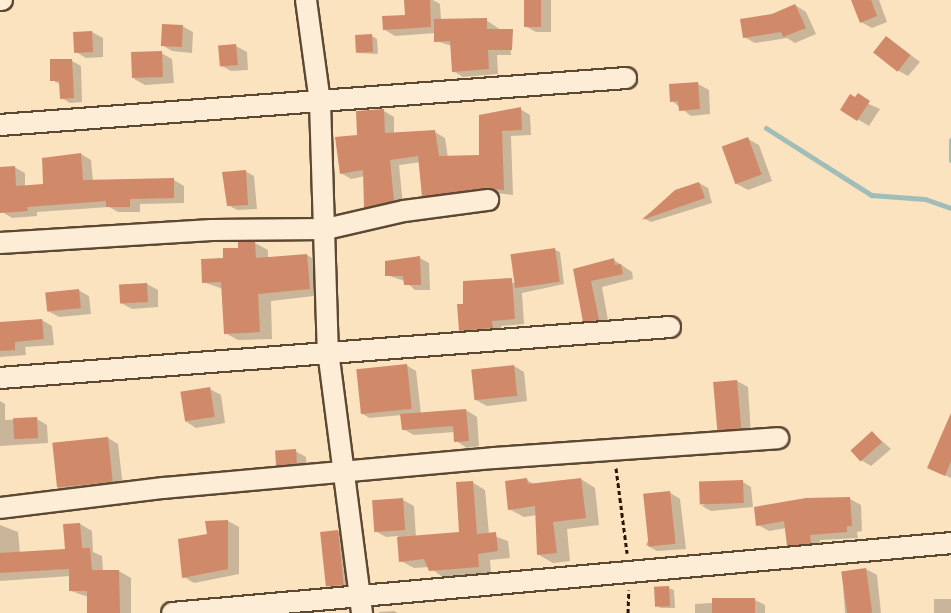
<!DOCTYPE html>
<style>
body{margin:0}
#map{position:relative;width:951px;height:613px;overflow:hidden;background:#fce3c0;font-family:Alegreya,serif}
div>[style]{position:absolute}
.shadow>*{inset:0;background:#0003;transform-origin:0 0}
.stream>*{height:5px;margin:-2.5px;padding:0 2.5px;transform-origin:2.5px;border-radius:2.5px;background:#a0bdb8}
.building>*{inset:0;background:#d08a6a;transform-origin:0 0}
.path>*{height:3px;margin-top:-1.5px;transform-origin:0;background:repeating-linear-gradient(90deg,#281602 0 4.5px,transparent 0 7.5px)}
.roads{filter:drop-shadow(2px 0 #5d4932) drop-shadow(-2px 0 #5d4932) drop-shadow(0 2px #5d4932) drop-shadow(0 -2px #5d4932)}
.street>*{height:20px;margin:-10px;padding:0 10px;transform-origin:10px;border-radius:10px;background:#fdedd6}
span{translate:-50% -50%;white-space:nowrap;text-align:center;line-height:1.15;-webkit-text-stroke:4.5px #fdedd6;paint-order:stroke}
</style>
<div id="map">
<div class="shadow">
<i style="clip-path:polygon(406px 0,433px 0,440px 4px,441px 20px,486px 20px,510px 36px,511px 55px,497px 55px,498px 74px,463px 77px,453px 71px,452px 46px,436px 41px,436px 33px,395px 36px,385px 30px,406px 16px)"></i>
<i style="clip-path:polygon(525px 0,551px 0,551px 32px,536px 32px,525px 26px)"></i>
<i style="clip-path:polygon(852px 0,879px 0,887px 22px,872px 28px,861px 22px)"></i>
<i style="clip-path:polygon(795px 5px,806px 12px,816px 34px,795px 43px,787px 38px,755px 43px,744px 37px,772px 16px)"></i>
<i style="clip-path:polygon(182px 26px,193px 32px,192px 53px,172px 51px,162px 45px)"></i>
<i style="clip-path:polygon(92px 32px,103px 38px,103px 57px,86px 58px,76px 52px)"></i>
<i style="clip-path:polygon(372px 36px,377px 39px,378px 54px,358px 53px)"></i>
<i style="clip-path:polygon(887px 37px,920px 62px,908px 76px,897px 70px)"></i>
<i style="clip-path:polygon(236px 46px,247px 52px,248px 70px,231px 71px,220px 65px)"></i>
<i style="clip-path:polygon(161px 53px,172px 59px,174px 83px,145px 85px,134px 79px)"></i>
<i style="clip-path:polygon(72px 61px,81px 66px,82px 102px,70px 103px,62px 98px,61px 85px,52px 80px)"></i>
<i style="clip-path:polygon(698px 84px,709px 90px,710px 114px,691px 116px,672px 101px)"></i>
<i style="clip-path:polygon(856px 98px,880px 109px,869px 126px,842px 110px)"></i>
<i style="clip-path:polygon(520px 109px,530px 115px,531px 135px,511px 136px,513px 195px,497px 193px,433px 201px,423px 196px,421px 162px,399px 165px,403px 206px,376px 213px,366px 207px,365px 176px,351px 179px,341px 173px,358px 136px,384px 111px,394px 117px,394px 134px,435px 132px,445px 138px,448px 158px,481px 156px,480px 116px)"></i>
<i style="clip-path:polygon(748px 139px,759px 145px,772px 181px,748px 190px,737px 184px)"></i>
<i style="clip-path:polygon(81px 154px,91px 160px,93px 182px,174px 180px,184px 186px,184px 203px,140px 204px,140px 212px,118px 212px,109px 207px,37px 212px,37px 216px,12px 218px,2px 212px,0 168px,14px 167px,25px 173px,25px 186px,45px 185px)"></i>
<i style="clip-path:polygon(245px 171px,254px 176px,257px 209px,237px 210px,228px 205px)"></i>
<i style="clip-path:polygon(699px 183px,708px 188px,712px 203px,651px 222px,643px 218px,676px 192px)"></i>
<i style="clip-path:polygon(255px 243px,268px 250px,268px 259px,307px 255px,319px 262px,322px 295px,271px 301px,272px 339px,238px 340px,225px 333px,223px 289px,203px 282px,240px 249px)"></i>
<i style="clip-path:polygon(555px 250px,560px 252px,564px 284px,522px 293px,524px 324px,501px 326px,502px 333px,469px 336px,460px 330px,465px 305px,515px 282px)"></i>
<i style="clip-path:polygon(420px 258px,429px 263px,430px 290px,415px 290px,405px 281px,386px 275px)"></i>
<i style="clip-path:polygon(614px 260px,632px 272px,633px 279px,602px 287px,609px 326px,595px 327px,584px 321px,575px 270px)"></i>
<i style="clip-path:polygon(147px 284px,158px 290px,158px 307px,132px 309px,121px 303px)"></i>
<i style="clip-path:polygon(78px 290px,89px 296px,91px 314px,59px 317px,48px 311px)"></i>
<i style="clip-path:polygon(42px 320px,52px 326px,54px 345px,25px 347px,26px 355px,0 357px,0 324px)"></i>
<i style="clip-path:polygon(406px 365px,416px 371px,421px 414px,466px 410px,477px 417px,479px 446px,467px 448px,456px 441px,455px 432px,414px 435px,403px 429px,402px 415px,369px 418px,360px 412px)"></i>
<i style="clip-path:polygon(514px 366px,524px 372px,527px 401px,487px 406px,476px 400px)"></i>
<i style="clip-path:polygon(737px 381px,748px 387px,751px 434px,729px 436px,718px 429px)"></i>
<i style="clip-path:polygon(210px 389px,221px 395px,225px 423px,196px 428px,185px 421px)"></i>
<i style="clip-path:polygon(0 401px,5px 404px,5px 420px,37px 419px,47px 425px,48px 443px,0 446px)"></i>
<i style="clip-path:polygon(873px 433px,891px 449px,871px 466px,861px 460px)"></i>
<i style="clip-path:polygon(108px 438px,118px 444px,123px 487px,69px 494px,58px 488px)"></i>
<i style="clip-path:polygon(951px 443px,951px 478px,929px 468px)"></i>
<i style="clip-path:polygon(295px 451px,306px 457px,307px 469px,289px 471px,278px 465px)"></i>
<i style="clip-path:polygon(581px 479px,595px 488px,599px 525px,567px 529px,570px 561px,553px 563px,539px 555px,537px 515px,524px 517px,509px 509px,527px 480px,535px 485px)"></i>
<i style="clip-path:polygon(472px 482px,485px 490px,489px 534px,508px 541px,510px 558px,490px 560px,491px 573px,444px 578px,429px 567px,414px 568px,401px 561px,398px 536px,386px 537px,375px 531px,403px 500px,414px 506px,416px 537px,461px 534px)"></i>
<i style="clip-path:polygon(743px 482px,751px 487px,753px 507px,711px 511px,702px 506px)"></i>
<i style="clip-path:polygon(669px 492px,680px 499px,686px 549px,657px 551px,646px 545px)"></i>
<i style="clip-path:polygon(850px 499px,861px 505px,862px 531px,857px 532px,858px 538px,820px 540px,821px 549px,799px 551px,788px 545px,787px 528px,769px 531px,758px 525px)"></i>
<i style="clip-path:polygon(228px 521px,239px 527px,239px 574px,194px 583px,184px 577px,209px 536px)"></i>
<i style="clip-path:polygon(80px 524px,92px 531px,93px 552px,102px 556px,103px 571px,119px 571px,131px 578px,131px 613px,88px 613px,88px 597px,71px 591px,70px 576px,0 581px,0 525px,18px 532px,20px 553px,66px 550px)"></i>
<i style="clip-path:polygon(338px 531px,348px 538px,354px 591px,339px 592px,328px 586px)"></i>
<i style="clip-path:polygon(866px 569px,877px 575px,881px 613px,845px 613px,842px 572px)"></i>
<i style="clip-path:polygon(669px 588px,674px 590px,675px 608px,661px 608px,657px 606px)"></i>
<i style="left:951px;top:599px;width:14px;height:17px;rotate:90deg"></i>
<i style="clip-path:polygon(755px 600px,765px 605px,765px 613px,695px 613px,695px 604px)"></i>
<i style="clip-path:polygon(394px 611px,398px 613px,379px 613px,379px 612px)"></i>
</div>
<div class="stream">
<i style="left:766px;top:128px;width:125px;rotate:32.5deg"></i>
<i style="left:871px;top:195px;width:54px;rotate:4.2deg"></i>
<i style="left:925px;top:199px;width:28px;rotate:19deg"></i>
<i style="left:951px;top:140px;width:20px;rotate:90deg"></i>
</div>
<div class="building">
<i style="clip-path:polygon(404px 0,430px 0,431px 27px,383px 30px,382px 16px,405px 15px)"></i>
<i style="left:524px;top:0;width:17px;height:27px"></i>
<i style="clip-path:polygon(851px 0,871px 0,877px 16px,860px 23px)"></i>
<i style="clip-path:polygon(795px 4px,806px 28px,783px 37px,781px 32px,743px 38px,740px 19px,772px 14px)"></i>
<i style="clip-path:polygon(487px 18px,487px 29px,513px 29px,512px 50px,488px 50px,489px 69px,452px 72px,450px 41px,434px 42px,434px 19px)"></i>
<i style="left:162px;top:24px;width:21px;height:22px;rotate:3deg"></i>
<i style="left:92px;top:31px;width:21px;height:19px;rotate:87deg"></i>
<i style="left:372px;top:34px;width:18px;height:17px;rotate:87deg"></i>
<i style="left:886px;top:36px;width:31px;height:21px;rotate:38deg"></i>
<i style="left:236px;top:44px;width:21px;height:18px;rotate:85deg"></i>
<i style="left:162px;top:51px;width:26px;height:31px;rotate:88deg"></i>
<i style="clip-path:polygon(50px 59px,72px 59px,74px 98px,60px 99px,59px 81px,50px 81px)"></i>
<i style="clip-path:polygon(698px 82px,700px 109px,679px 111px,678px 101px,670px 102px,669px 84px)"></i>
<i style="clip-path:polygon(858px 93px,870px 101px,857px 121px,840px 110px,850px 94px,855px 97px)"></i>
<i style="clip-path:polygon(521px 107px,522px 130px,502px 131px,504px 190px,486px 188px,422px 197px,418px 156px,390px 160px,394px 201px,364px 208px,363px 170px,340px 174px,335px 137px,357px 135px,356px 111px,384px 109px,385px 133px,435px 130px,439px 156px,479px 155px,479px 115px)"></i>
<i style="left:748px;top:137px;width:40px;height:28px;rotate:70deg"></i>
<i style="clip-path:polygon(81px 153px,83px 180px,174px 178px,174px 198px,130px 199px,130px 207px,106px 207px,106px 201px,27px 207px,28px 211px,0 213px,0 167px,15px 166px,16px 186px,43px 184px,42px 158px)"></i>
<i style="clip-path:polygon(246px 170px,248px 205px,227px 206px,222px 172px)"></i>
<i style="clip-path:polygon(699px 182px,705px 198px,642px 220px,675px 190px)"></i>
<i style="clip-path:polygon(238px 242px,255px 242px,256px 258px,307px 254px,310px 289px,258px 294px,260px 332px,224px 334px,221px 282px,202px 283px,201px 259px,223px 258px,223px 248px,238px 248px)"></i>
<i style="left:555px;top:248px;width:34px;height:45px;rotate:82deg"></i>
<i style="clip-path:polygon(420px 256px,421px 285px,404px 285px,403px 276px,385px 276px,385px 261px)"></i>
<i style="clip-path:polygon(614px 258px,615px 265px,621px 264px,623px 274px,591px 281px,599px 320px,583px 322px,573px 269px)"></i>
<i style="clip-path:polygon(512px 278px,515px 319px,492px 321px,493px 328px,459px 331px,457px 304px,463px 304px,463px 281px)"></i>
<i style="left:147px;top:283px;width:19px;height:28px;rotate:87deg"></i>
<i style="left:79px;top:289px;width:19px;height:34px;rotate:84deg"></i>
<i style="clip-path:polygon(42px 319px,44px 339px,15px 342px,15px 350px,0 351px,0 322px)"></i>
<i style="left:407px;top:364px;width:45px;height:51px;rotate:84deg"></i>
<i style="left:514px;top:365px;width:31px;height:43px;rotate:84deg"></i>
<i style="left:737px;top:380px;width:49px;height:24px;rotate:85deg"></i>
<i style="left:210px;top:387px;width:30px;height:30px;rotate:81deg"></i>
<i style="clip-path:polygon(466px 409px,469px 441px,454px 442px,453px 426px,402px 430px,400px 414px)"></i>
<i style="clip-path:polygon(951px 413px,951px 461px,945px 476px,927px 468px)"></i>
<i style="left:37px;top:417px;width:21px;height:24px;rotate:87deg"></i>
<i style="left:872px;top:431px;width:15px;height:29px;rotate:48deg"></i>
<i style="left:108px;top:437px;width:45px;height:56px;rotate:84deg"></i>
<i style="left:296px;top:449px;width:15px;height:21px;rotate:86deg"></i>
<i style="clip-path:polygon(527px 478px,528px 484px,581px 478px,586px 518px,553px 522px,557px 553px,537px 555px,535px 506px,508px 510px,505px 481px)"></i>
<i style="left:743px;top:480px;width:23px;height:44px;rotate:88deg"></i>
<i style="clip-path:polygon(473px 481px,477px 534px,496px 532px,498px 551px,478px 554px,479px 567px,429px 571px,424px 559px,399px 562px,397px 537px,459px 532px,456px 482px)"></i>
<i style="left:670px;top:491px;width:53px;height:27px;rotate:84deg"></i>
<i style="clip-path:polygon(850px 497px,852px 526px,847px 526px,847px 532px,810px 535px,811px 544px,787px 546px,784px 521px,756px 526px,754px 507px,806px 498px)"></i>
<i style="left:403px;top:498px;width:32px;height:31px;rotate:86deg"></i>
<i style="clip-path:polygon(228px 520px,228px 569px,182px 578px,178px 539px,207px 534px,205px 521px)"></i>
<i style="clip-path:polygon(80px 523px,82px 548px,90px 548px,92px 570px,119px 570px,120px 613px,87px 613px,87px 591px,69px 591px,69px 569px,0 573px,0 553px,65px 549px,63px 524px)"></i>
<i style="left:338px;top:530px;width:55px;height:18px;rotate:84deg"></i>
<i style="left:866px;top:568px;width:45px;height:25px;rotate:82deg"></i>
<i style="left:669px;top:586px;width:20px;height:15px;rotate:87deg"></i>
<i style="left:712px;top:598px;width:43px;height:15px"></i>
</div>
<div class="path">
<i style="left:616px;top:468px;width:86px;rotate:82.6deg"></i>
<i style="left:628px;top:613px;width:23px;rotate:-88deg"></i>
</div>
<div class="roads">
<div class="street">
<i style="left:0;top:0;width:2px"></i>
<i style="left:306px;top:0;width:103px;rotate:82.2deg"></i>
<i style="left:320px;top:102px;width:249px;rotate:88.2deg"></i>
<i style="left:328px;top:351px;width:264px;rotate:82.6deg"></i>
<i style="left:0;top:125px;width:628px;rotate:-4.29deg"></i>
<i style="left:0;top:243px;width:212px;rotate:-3.5deg"></i>
<i style="left:212px;top:230px;width:114px;rotate:-0.5deg"></i>
<i style="left:326px;top:229px;width:80px;rotate:-13deg"></i>
<i style="left:404px;top:211px;width:85px;rotate:-7.5deg"></i>
<i style="left:0;top:378px;width:672px;rotate:-4.35deg"></i>
<i style="left:0;top:508px;width:165px;rotate:-7deg"></i>
<i style="left:164px;top:488px;width:331px;rotate:-5.2deg"></i>
<i style="left:494px;top:458px;width:285px;rotate:-4deg"></i>
<i style="left:172px;top:613px;width:782px;rotate:-5.13deg"></i>
</div>
</div>
</div>
